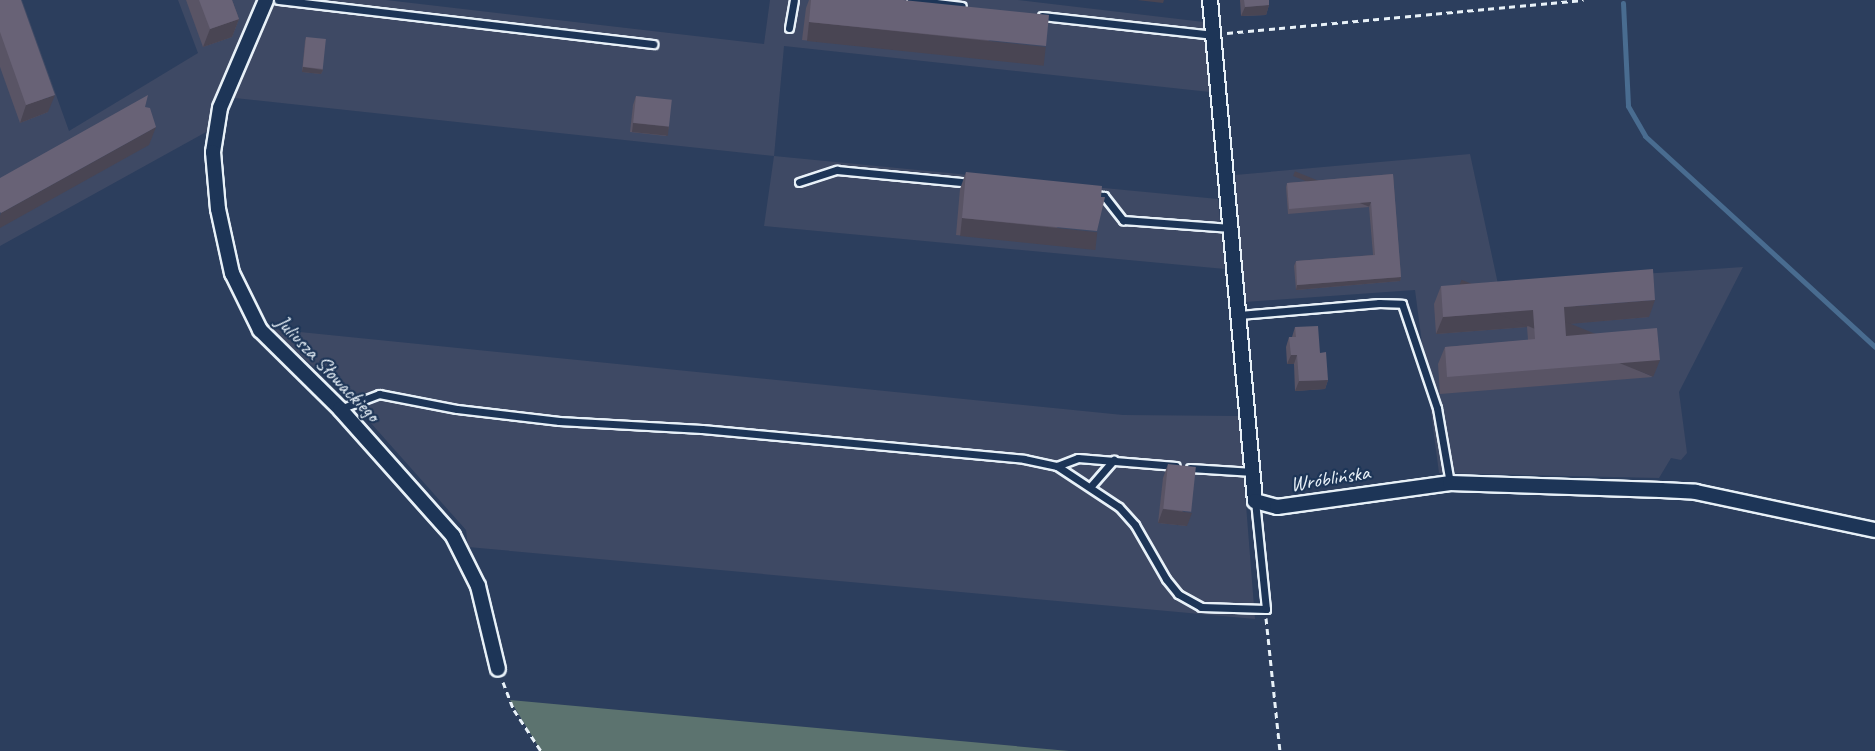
<!DOCTYPE html>
<meta charset="utf-8">
<style>
body{margin:0}
#map{position:relative;width:1875px;height:751px;overflow:hidden;background:#2c3e5d;font-family:Caveat,sans-serif}
div>[style]{position:absolute}
.built>*{inset:0;background:#3e4964}
.green>*{inset:0;background:#5c736f}
.stream>*{height:5px;margin:-2.5px;padding:0 2.5px;transform-origin:2.5px;border-radius:2.5px;background:#496c90}
.path>*{height:3px;margin-top:-1.5px;transform-origin:0;background:repeating-linear-gradient(90deg,#e8f1f8 0 6px,transparent 0 10.5px)}
.roads{filter:drop-shadow(2px 0 #e8f1f8) drop-shadow(-2px 0 #e8f1f8) drop-shadow(0 2px #e8f1f8) drop-shadow(0 -2px #e8f1f8)}
.lane>*{height:7px;margin:-3.5px;padding:0 3.5px;transform-origin:3.5px;border-radius:3.5px;background:#1d3557}
.street>*{height:14px;margin:-7px;padding:0 7px;transform-origin:7px;border-radius:7px;background:#1d3557}
.wall>*{inset:0;background:#595465}
.shaded-wall>*{inset:0;background:#494553;transform-origin:0 0}
.building>*{inset:0;background:#686276;transform-origin:0 0}
span{translate:-50% -50%;white-space:nowrap;text-align:center;line-height:1.15;-webkit-text-stroke:4.5px #1d3557;paint-order:stroke}
.street-label{font-size:21px;color:#e8f1f8}
</style>
<div id="map">
<div class="built">
<i style="clip-path:polygon(0 0,22px 0,69px 131px,198px 53px,178px 0,257px 0,261px 9px,266px 0,386px 0,764px 44px,770px 0,1018px 0,1204px 22px,1210px 92px,784px 46px,774px 156px,1218px 199px,1225px 269px,764px 226px,774px 156px,225px 97px,217px 126px,0 246px)"></i>
<i style="clip-path:polygon(1470px 154px,1498px 284px,1743px 267px,1679px 392px,1687px 453px,1681px 460px,1671px 458px,1659px 478px,1439px 473px,1415px 290px,1245px 302px,1235px 175px)"></i>
<i style="clip-path:polygon(270px 329px,1123px 415px,1239px 416px,1255px 619px,468px 547px,466px 530px,345px 394px)"></i>
</div>
<div class="green">
<i style="clip-path:polygon(510px 700px,1069px 751px,541px 751px)"></i>
</div>
<div class="stream">
<i style="left:1623px;top:3px;width:103px;rotate:87.2deg"></i>
<i style="left:1628px;top:106px;width:34px;rotate:60deg"></i>
<i style="left:1645px;top:136px;width:312px;rotate:42.5deg"></i>
</div>
<div class="path">
<i style="left:1227px;top:33px;width:358px;rotate:-5.3deg"></i>
<i style="left:1266px;top:618px;width:134px;rotate:84deg"></i>
<i style="left:503px;top:682px;width:30px;rotate:69deg"></i>
<i style="left:514px;top:710px;width:49px;rotate:56.6deg"></i>
</div>
<div class="roads">
<div class="lane">
<i style="left:278px;top:0;width:378px;rotate:6.7deg"></i>
<i style="left:911px;top:0;width:51px;rotate:6.7deg"></i>
<i style="left:1042px;top:16px;width:173px;rotate:6.3deg"></i>
<i style="left:789px;top:28px;width:28px;rotate:-80deg"></i>
<i style="left:799px;top:182px;width:40px;rotate:-18deg"></i>
<i style="left:837px;top:170px;width:135px;rotate:5.5deg"></i>
<i style="left:1093px;top:195px;width:11px;rotate:5deg"></i>
<i style="left:1104px;top:196px;width:31px;rotate:52deg"></i>
<i style="left:1123px;top:220px;width:108px;rotate:4.2deg"></i>
<i style="left:1239px;top:315px;width:141px;rotate:-4.9deg"></i>
<i style="left:1379px;top:303px;width:23px;rotate:2deg"></i>
<i style="left:1402px;top:304px;width:110px;rotate:71.4deg"></i>
<i style="left:1437px;top:408px;width:76px;rotate:80.2deg"></i>
<i style="left:340px;top:409px;width:42px;rotate:-21deg"></i>
<i style="left:379px;top:394px;width:79px;rotate:10.9deg"></i>
<i style="left:457px;top:409px;width:103px;rotate:6.7deg"></i>
<i style="left:559px;top:421px;width:143px;rotate:3.2deg"></i>
<i style="left:702px;top:429px;width:323px;rotate:5.3deg"></i>
<i style="left:1024px;top:459px;width:34px;rotate:12deg"></i>
<i style="left:1057px;top:466px;width:74px;rotate:33.5deg"></i>
<i style="left:1119px;top:507px;width:24px;rotate:48deg"></i>
<i style="left:1135px;top:525px;width:62px;rotate:60.1deg"></i>
<i style="left:1166px;top:579px;width:19px;rotate:51deg"></i>
<i style="left:1178px;top:594px;width:26px;rotate:29deg"></i>
<i style="left:1201px;top:607px;width:65px;rotate:1.8deg"></i>
<i style="left:1266px;top:609px;width:109px;rotate:-95.8deg"></i>
<i style="left:1057px;top:466px;width:22px;rotate:-21deg"></i>
<i style="left:1078px;top:458px;width:98px;rotate:4.7deg"></i>
<i style="left:1190px;top:468px;width:63px;rotate:3.6deg"></i>
<i style="left:1091px;top:486px;width:35px;rotate:-49deg"></i>
</div>
<div class="street">
<i style="left:266px;top:0;width:117px;rotate:113.1deg"></i>
<i style="left:220px;top:108px;width:45px;rotate:99deg"></i>
<i style="left:213px;top:152px;width:57px;rotate:85deg"></i>
<i style="left:218px;top:209px;width:66px;rotate:77.7deg"></i>
<i style="left:232px;top:273px;width:64px;rotate:63.8deg"></i>
<i style="left:260px;top:330px;width:112px;rotate:44.6deg"></i>
<i style="left:340px;top:409px;width:170px;rotate:48.3deg"></i>
<i style="left:453px;top:536px;width:56px;rotate:63.4deg"></i>
<i style="left:478px;top:586px;width:85px;rotate:76.5deg"></i>
<i style="left:1210px;top:0;width:503px;rotate:84.87deg"></i>
<i style="left:1255px;top:501px;width:23px;rotate:15deg"></i>
<i style="left:1277px;top:507px;width:175px;rotate:-7.9deg"></i>
<i style="left:1450px;top:483px;width:211px;rotate:1.9deg"></i>
<i style="left:1661px;top:490px;width:35px;rotate:3deg"></i>
<i style="left:1696px;top:492px;width:183px;rotate:12deg"></i>
</div>
</div>
<div class="wall">
<i style="clip-path:polygon(0 0,48px 112px,20px 123px,0 67px)"></i>
<i style="clip-path:polygon(186px 0,232px 0,239px 19px,232px 37px,203px 47px)"></i>
<i style="clip-path:polygon(809px 0,903px 0,1039px 64px,802px 40px,806px 8px)"></i>
<i style="clip-path:polygon(1240px 0,1269px 0,1269px 5px,1266px 15px,1241px 16px)"></i>
<i style="clip-path:polygon(306px 37px,323px 70px,321px 74px,302px 72px,305px 41px)"></i>
<i style="clip-path:polygon(636px 96px,669px 127px,666px 136px,630px 132px,633px 105px)"></i>
<i style="clip-path:polygon(966px 172px,1091px 248px,956px 235px,960px 189px)"></i>
<i style="clip-path:polygon(1393px 174px,1401px 277px,1400px 281px,1296px 290px,1294px 266px,1296px 261px,1373px 255px,1369px 207px,1288px 214px,1286px 187px,1287px 183px)"></i>
<i style="clip-path:polygon(1441px 286px,1649px 317px,1565px 324px,1566px 336px,1653px 377px,1440px 394px,1438px 364px,1445px 347px,1528px 340px,1527px 327px,1436px 334px,1434px 304px)"></i>
<i style="clip-path:polygon(1295px 327px,1320px 353px,1328px 380px,1325px 389px,1295px 391px,1294px 364px,1287px 364px,1286px 347px,1289px 337px,1292px 337px)"></i>
<i style="clip-path:polygon(1168px 464px,1187px 526px,1158px 523px,1163px 478px)"></i>
</div>
<div class="shaded-wall">
<i style="clip-path:polygon(1137px 0,1164px 0,1163px 3px)"></i>
<i style="clip-path:polygon(1269px 5px,1266px 15px,1241px 16px,1245px 7px)"></i>
<i style="clip-path:polygon(239px 19px,232px 37px,203px 47px,210px 29px)"></i>
<i style="left:809px;top:22px;width:238px;height:19px;rotate:6deg"></i>
<i style="clip-path:polygon(303px 67px,323px 70px,321px 74px,302px 72px)"></i>
<i style="clip-path:polygon(55px 95px,48px 112px,20px 123px,26px 105px)"></i>
<i style="left:633px;top:123px;width:36px;height:9px;rotate:6deg"></i>
<i style="clip-path:polygon(156px 127px,149px 145px,0 228px,0 216px,1px 213px)"></i>
<i style="left:1371px;top:202px;width:5px;height:82px;rotate:112deg"></i>
<i style="left:962px;top:218px;width:136px;height:18px;rotate:6deg"></i>
<i style="clip-path:polygon(1401px 277px,1400px 281px,1296px 290px,1297px 285px)"></i>
<i style="clip-path:polygon(1655px 300px,1649px 317px,1558px 325px,1564px 307px)"></i>
<i style="clip-path:polygon(1533px 310px,1527px 327px,1436px 334px,1443px 317px)"></i>
<i style="clip-path:polygon(1291px 355px,1297px 355px,1294px 364px,1287px 364px)"></i>
<i style="left:1660px;top:360px;width:18px;height:214px;rotate:112deg"></i>
<i style="clip-path:polygon(1328px 380px,1325px 389px,1295px 391px,1299px 381px)"></i>
<i style="clip-path:polygon(1163px 509px,1192px 513px,1187px 526px,1158px 523px)"></i>
</div>
<div class="building">
<i style="clip-path:polygon(0 0,21px 0,55px 95px,26px 105px,0 32px)"></i>
<i style="clip-path:polygon(199px 0,232px 0,239px 19px,210px 29px)"></i>
<i style="clip-path:polygon(811px 0,903px 0,1049px 15px,1046px 46px,809px 22px)"></i>
<i style="clip-path:polygon(1244px 0,1269px 0,1269px 5px,1245px 7px)"></i>
<i style="left:306px;top:37px;width:20px;height:30px;rotate:6deg"></i>
<i style="clip-path:polygon(148px 95px,145px 107px,150px 108px,156px 127px,1px 213px,0 212px,0 178px)"></i>
<i style="left:636px;top:96px;width:36px;height:27px;rotate:6deg"></i>
<i style="clip-path:polygon(966px 172px,1102px 186px,1101px 197px,1105px 197px,1097px 231px,962px 218px)"></i>
<i style="clip-path:polygon(1393px 174px,1401px 277px,1297px 285px,1296px 261px,1375px 255px,1371px 202px,1289px 209px,1287px 183px)"></i>
<i style="clip-path:polygon(1653px 269px,1655px 300px,1564px 307px,1566px 336px,1657px 328px,1660px 360px,1447px 377px,1445px 347px,1535px 339px,1533px 310px,1443px 317px,1441px 286px)"></i>
<i style="clip-path:polygon(1318px 326px,1320px 353px,1326px 352px,1328px 380px,1299px 381px,1297px 355px,1291px 355px,1289px 337px,1296px 337px,1295px 327px)"></i>
<i style="left:1168px;top:464px;width:28px;height:45px;rotate:6deg"></i>
</div>
<div class="street-label">
<span style="left:328px;top:368px;rotate:46deg">Juliusza Słowackiego</span>
<span style="left:1330px;top:478px;rotate:-9deg">Wróblińska</span>
</div>
</div>
